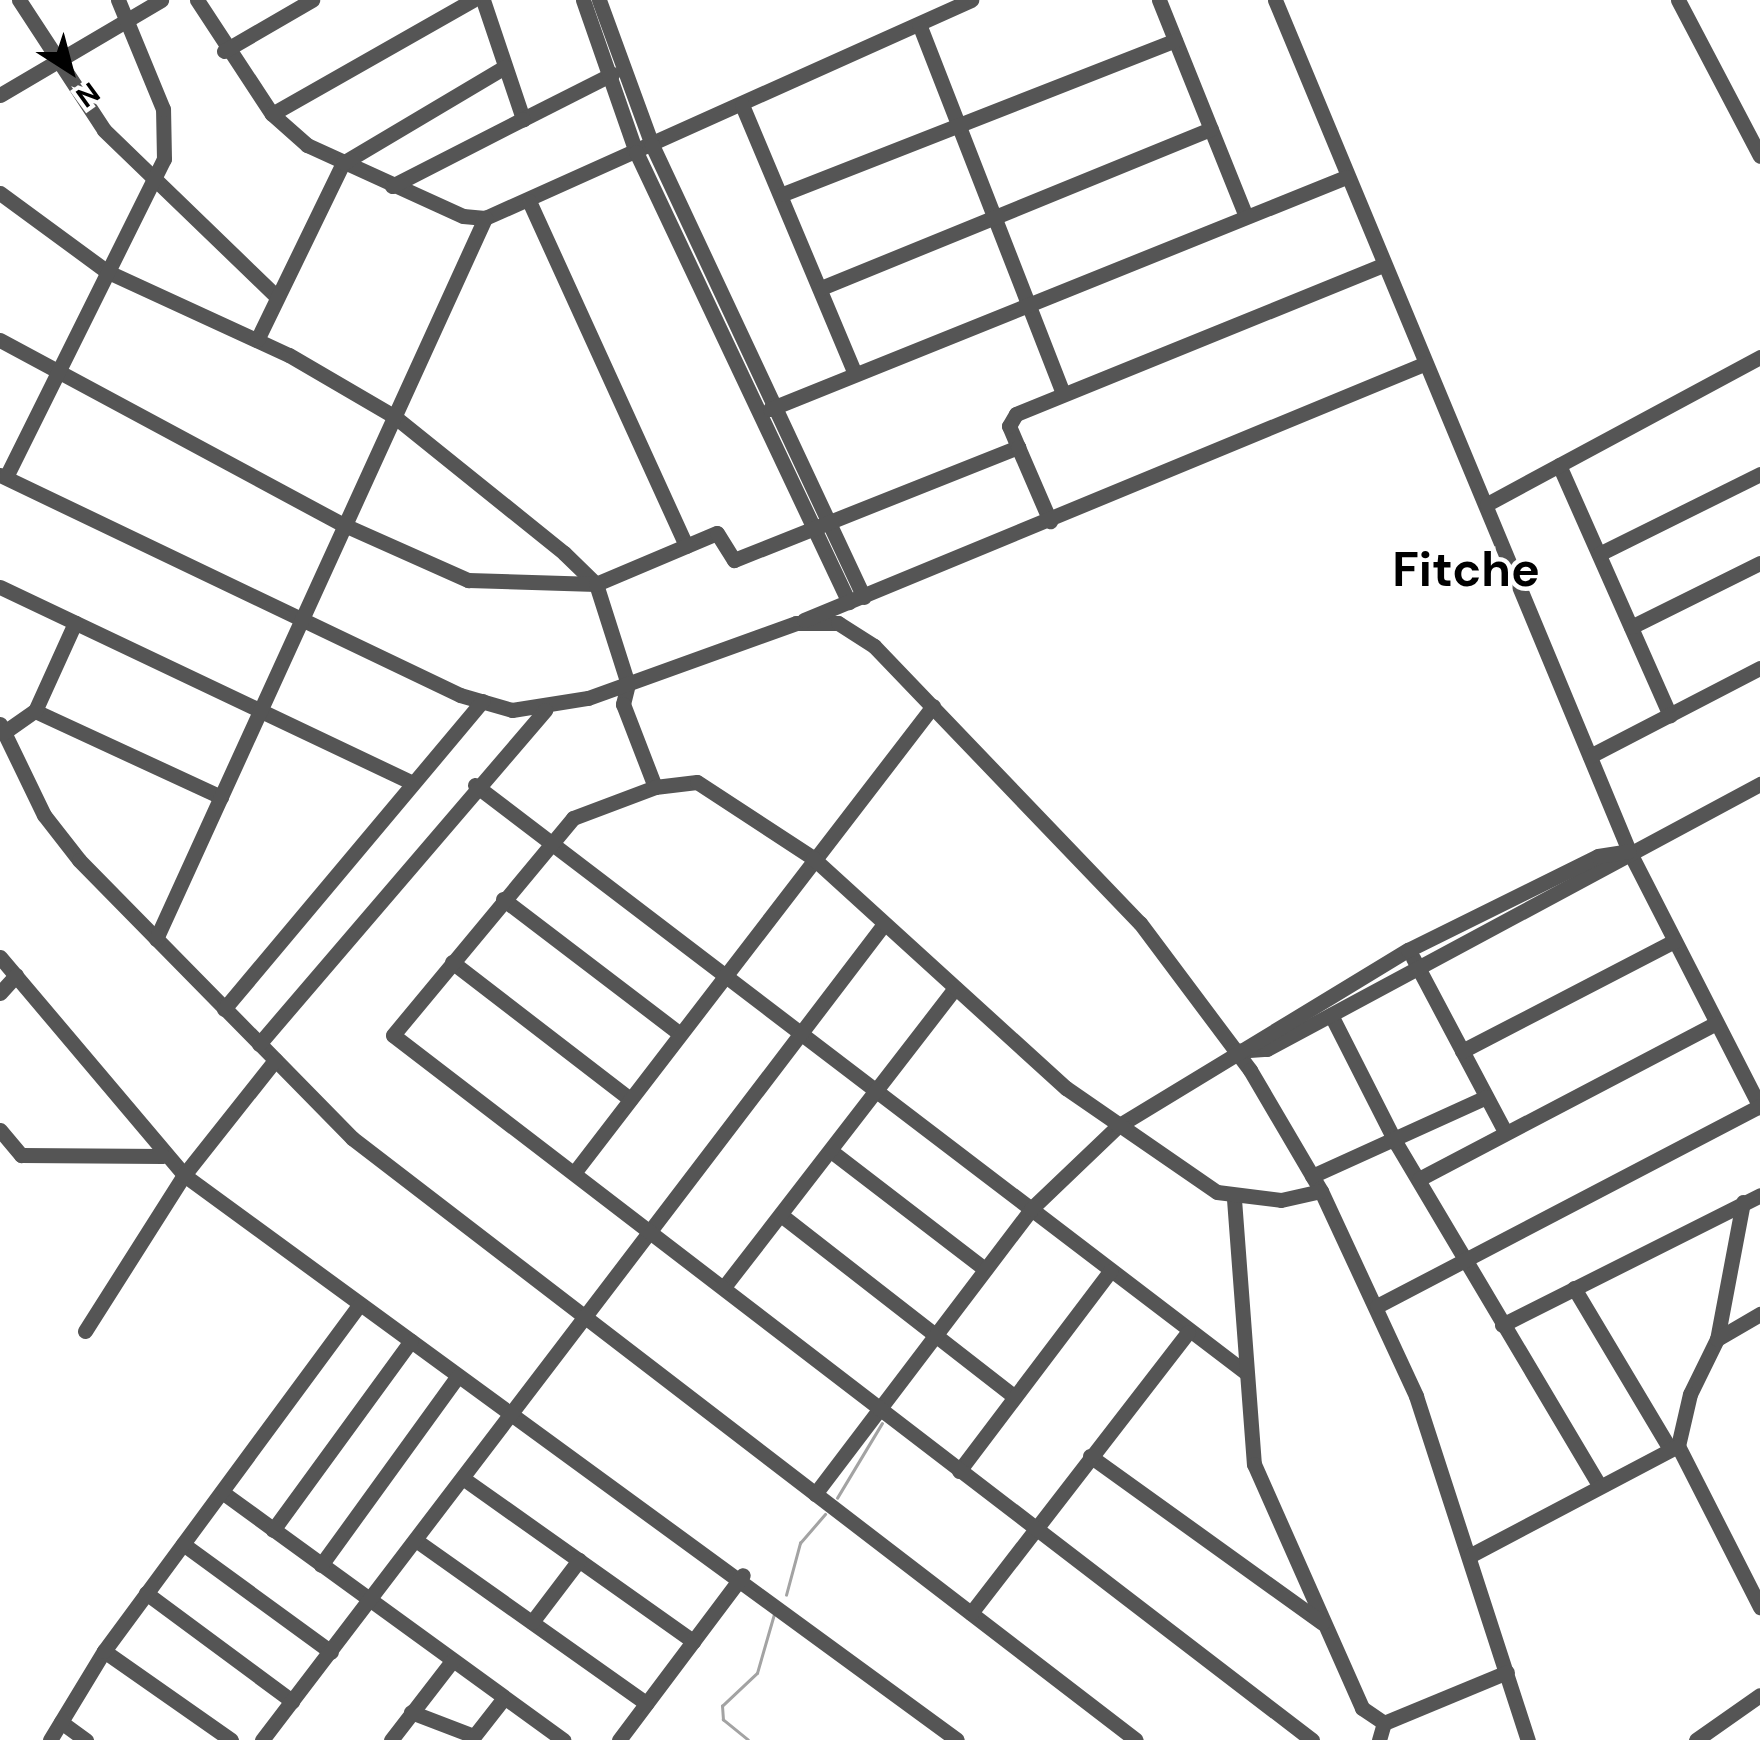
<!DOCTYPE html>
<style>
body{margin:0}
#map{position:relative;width:1760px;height:1740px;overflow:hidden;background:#fff;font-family:"DM Sans",sans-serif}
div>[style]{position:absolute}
.stream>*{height:2.5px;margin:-1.25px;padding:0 1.25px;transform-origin:1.25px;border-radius:1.25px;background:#a3a3a3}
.minor>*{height:15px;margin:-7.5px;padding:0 7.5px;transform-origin:7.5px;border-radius:7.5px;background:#555}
span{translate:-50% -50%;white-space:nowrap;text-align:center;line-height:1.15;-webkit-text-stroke:9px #fff;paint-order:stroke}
.town-label{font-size:48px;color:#000;font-weight:700}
.north{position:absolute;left:20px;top:20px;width:100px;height:100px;-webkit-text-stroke:8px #fff;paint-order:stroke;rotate:144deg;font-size:28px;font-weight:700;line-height:40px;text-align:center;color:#000}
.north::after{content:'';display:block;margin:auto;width:35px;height:45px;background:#000;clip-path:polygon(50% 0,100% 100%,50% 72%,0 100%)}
</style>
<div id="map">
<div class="stream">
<i style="left:837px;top:1498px;width:87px;rotate:-59deg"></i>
<i style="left:786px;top:1595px;width:54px;rotate:-74.9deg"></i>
<i style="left:800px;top:1543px;width:38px;rotate:-49deg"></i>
<i style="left:748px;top:1740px;width:32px;rotate:-141deg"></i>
<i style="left:723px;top:1720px;width:14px;rotate:-94deg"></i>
<i style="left:722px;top:1706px;width:48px;rotate:-43.3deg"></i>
<i style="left:757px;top:1673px;width:61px;rotate:-73.9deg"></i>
</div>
<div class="minor">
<i style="left:19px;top:0;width:155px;rotate:56.8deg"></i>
<i style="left:104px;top:130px;width:238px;rotate:44deg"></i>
<i style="left:197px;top:0;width:136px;rotate:56.7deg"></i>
<i style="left:272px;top:114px;width:47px;rotate:41.5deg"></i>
<i style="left:307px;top:145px;width:171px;rotate:24.5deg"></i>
<i style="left:463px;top:216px;width:22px;rotate:5deg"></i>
<i style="left:485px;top:218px;width:533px;rotate:-24.16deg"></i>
<i style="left:483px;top:0;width:126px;rotate:71.4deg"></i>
<i style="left:523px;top:119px;width:100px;rotate:-26.8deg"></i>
<i style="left:583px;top:0;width:161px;rotate:70.8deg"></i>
<i style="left:636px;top:152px;width:498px;rotate:64.7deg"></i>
<i style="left:599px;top:0;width:154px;rotate:69.9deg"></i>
<i style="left:652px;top:145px;width:499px;rotate:64.9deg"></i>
<i style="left:1159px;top:0;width:233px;rotate:68.1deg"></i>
<i style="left:1275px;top:0;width:922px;rotate:67.41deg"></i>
<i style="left:1629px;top:851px;width:288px;rotate:62.9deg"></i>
<i style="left:1678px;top:0;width:176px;rotate:62.3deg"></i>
<i style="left:919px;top:24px;width:396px;rotate:68.7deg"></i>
<i style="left:224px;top:51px;width:102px;rotate:-30.1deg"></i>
<i style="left:0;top:95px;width:187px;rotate:-30.5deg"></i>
<i style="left:742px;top:105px;width:290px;rotate:67.2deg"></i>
<i style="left:272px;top:114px;width:231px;rotate:-29.6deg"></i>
<i style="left:392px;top:186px;width:147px;rotate:-27.1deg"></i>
<i style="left:0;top:193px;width:132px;rotate:36.3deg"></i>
<i style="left:106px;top:271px;width:201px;rotate:24.7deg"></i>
<i style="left:289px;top:355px;width:123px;rotate:30.3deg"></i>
<i style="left:395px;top:417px;width:217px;rotate:38.8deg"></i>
<i style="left:564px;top:553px;width:45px;rotate:44.1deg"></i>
<i style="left:596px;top:584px;width:105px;rotate:72.3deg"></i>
<i style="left:628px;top:684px;width:21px;rotate:104deg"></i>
<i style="left:623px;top:704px;width:89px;rotate:68.9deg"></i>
<i style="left:783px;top:194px;width:421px;rotate:-21.4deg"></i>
<i style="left:529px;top:201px;width:379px;rotate:65.5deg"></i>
<i style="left:821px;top:288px;width:421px;rotate:-22.2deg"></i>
<i style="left:0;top:340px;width:388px;rotate:28.3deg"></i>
<i style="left:342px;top:524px;width:138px;rotate:24deg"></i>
<i style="left:468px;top:580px;width:128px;rotate:1.8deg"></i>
<i style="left:596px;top:584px;width:131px;rotate:-22.9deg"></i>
<i style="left:717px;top:533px;width:32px;rotate:58deg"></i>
<i style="left:734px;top:560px;width:306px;rotate:-21.7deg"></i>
<i style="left:1018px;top:447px;width:23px;rotate:-113deg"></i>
<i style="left:1009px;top:426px;width:14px;rotate:-60deg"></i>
<i style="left:1016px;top:414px;width:396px;rotate:-22.1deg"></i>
<i style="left:257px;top:340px;width:197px;rotate:-64.1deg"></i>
<i style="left:343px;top:163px;width:188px;rotate:-30.7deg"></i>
<i style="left:770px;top:409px;width:621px;rotate:-21.94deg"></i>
<i style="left:1018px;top:447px;width:81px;rotate:66.6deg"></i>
<i style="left:1559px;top:465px;width:274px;rotate:66.1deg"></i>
<i style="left:0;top:475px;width:510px;rotate:25.56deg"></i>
<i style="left:460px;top:695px;width:54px;rotate:16.1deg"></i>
<i style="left:512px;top:710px;width:77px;rotate:-9deg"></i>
<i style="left:588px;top:698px;width:221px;rotate:-19.8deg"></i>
<i style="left:796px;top:623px;width:42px"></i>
<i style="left:838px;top:623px;width:43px;rotate:32.6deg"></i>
<i style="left:874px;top:646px;width:384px;rotate:46.2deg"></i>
<i style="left:1140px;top:923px;width:184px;rotate:53.2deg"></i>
<i style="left:1250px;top:1070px;width:140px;rotate:59.6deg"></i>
<i style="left:1321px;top:1191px;width:226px;rotate:65.1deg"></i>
<i style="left:1416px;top:1396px;width:362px;rotate:72deg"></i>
<i style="left:6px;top:477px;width:355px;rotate:-63.6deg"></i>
<i style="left:164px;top:159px;width:50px;rotate:-91.1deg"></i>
<i style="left:163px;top:109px;width:118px;rotate:-112.4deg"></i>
<i style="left:1487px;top:504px;width:310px;rotate:-28.3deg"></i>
<i style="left:1599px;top:554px;width:180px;rotate:-26.4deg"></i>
<i style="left:0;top:587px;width:457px;rotate:25.4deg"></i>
<i style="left:804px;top:620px;width:671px;rotate:-22.44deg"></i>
<i style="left:1631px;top:627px;width:144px;rotate:-26.4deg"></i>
<i style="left:35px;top:711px;width:205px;rotate:24.8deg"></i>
<i style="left:0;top:724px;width:101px;rotate:64.2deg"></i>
<i style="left:44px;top:815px;width:57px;rotate:52.1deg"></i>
<i style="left:79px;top:860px;width:390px;rotate:45.5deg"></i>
<i style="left:352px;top:1138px;width:988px;rotate:37.52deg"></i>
<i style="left:3px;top:733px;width:39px;rotate:-35deg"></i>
<i style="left:35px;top:711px;width:97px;rotate:-65.6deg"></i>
<i style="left:1590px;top:756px;width:191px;rotate:-27.4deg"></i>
<i style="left:475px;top:785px;width:968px;rotate:37.32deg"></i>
<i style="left:503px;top:899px;width:221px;rotate:37.3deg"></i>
<i style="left:156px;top:939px;width:793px;rotate:-65.47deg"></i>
<i style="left:0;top:957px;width:285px;rotate:49.8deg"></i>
<i style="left:184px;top:1175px;width:957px;rotate:36.16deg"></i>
<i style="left:1413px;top:958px;width:197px;rotate:62.1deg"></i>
<i style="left:452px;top:962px;width:225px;rotate:37.6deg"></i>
<i style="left:0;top:993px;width:24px;rotate:-48deg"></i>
<i style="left:224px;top:1009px;width:402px;rotate:-50deg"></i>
<i style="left:1331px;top:1015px;width:144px;rotate:63.1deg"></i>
<i style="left:1396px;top:1143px;width:399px;rotate:59.3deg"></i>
<i style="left:259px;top:1044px;width:440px;rotate:-49.4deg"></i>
<i style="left:1235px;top:1051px;width:32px;rotate:-4deg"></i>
<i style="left:1267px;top:1049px;width:560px;rotate:-28.26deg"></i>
<i style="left:1462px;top:1051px;width:239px;rotate:-27.4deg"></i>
<i style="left:0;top:1130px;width:33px;rotate:50deg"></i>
<i style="left:21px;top:1155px;width:142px;rotate:0.4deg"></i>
<i style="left:831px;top:1151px;width:194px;rotate:37.5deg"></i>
<i style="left:574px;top:1173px;width:589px;rotate:-52.45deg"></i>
<i style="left:1312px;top:1176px;width:191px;rotate:-24.4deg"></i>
<i style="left:1419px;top:1179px;width:335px;rotate:-27.7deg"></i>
<i style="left:1234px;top:1199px;width:266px;rotate:85.7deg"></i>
<i style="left:1254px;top:1464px;width:267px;rotate:66.1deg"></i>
<i style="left:1362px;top:1708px;width:27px;rotate:34deg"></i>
<i style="left:1743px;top:1202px;width:139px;rotate:100.7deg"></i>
<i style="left:1717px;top:1339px;width:61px;rotate:116.1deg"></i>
<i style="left:1690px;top:1394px;width:53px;rotate:103deg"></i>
<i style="left:1678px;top:1446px;width:181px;rotate:63deg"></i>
<i style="left:781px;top:1215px;width:296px;rotate:37.9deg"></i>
<i style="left:724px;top:1287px;width:378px;rotate:-52.3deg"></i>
<i style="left:1574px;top:1288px;width:187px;rotate:59.2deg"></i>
<i style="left:1377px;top:1306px;width:431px;rotate:-27.6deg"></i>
<i style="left:1502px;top:1325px;width:289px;rotate:-26.7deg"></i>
<i style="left:85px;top:1331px;width:185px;rotate:-57.6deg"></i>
<i style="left:184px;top:1175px;width:147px;rotate:-51.6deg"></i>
<i style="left:1717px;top:1339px;width:50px;rotate:-30.2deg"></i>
<i style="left:1090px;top:1456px;width:286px;rotate:35.7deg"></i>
<i style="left:959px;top:1471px;width:251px;rotate:-52.9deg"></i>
<i style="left:464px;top:1479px;width:281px;rotate:35.3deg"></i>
<i style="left:222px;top:1492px;width:422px;rotate:36deg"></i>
<i style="left:815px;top:1494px;width:358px;rotate:-52.8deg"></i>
<i style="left:1031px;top:1209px;width:120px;rotate:-43.7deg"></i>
<i style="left:1118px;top:1126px;width:339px;rotate:-31.3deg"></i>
<i style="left:1408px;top:950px;width:212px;rotate:-26.3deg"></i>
<i style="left:1598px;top:856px;width:31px;rotate:-9deg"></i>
<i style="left:273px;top:1530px;width:234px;rotate:-53.9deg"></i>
<i style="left:417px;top:1541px;width:281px;rotate:35.3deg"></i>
<i style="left:183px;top:1544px;width:183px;rotate:36.1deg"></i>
<i style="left:1471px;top:1555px;width:234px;rotate:-27.8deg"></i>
<i style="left:321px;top:1565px;width:233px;rotate:-54.1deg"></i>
<i style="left:146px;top:1593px;width:182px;rotate:36.5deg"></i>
<i style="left:971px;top:1613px;width:355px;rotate:-52.3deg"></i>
<i style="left:532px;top:1622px;width:78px;rotate:-52.8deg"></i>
<i style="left:104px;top:1651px;width:155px;rotate:35deg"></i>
<i style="left:411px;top:1712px;width:67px;rotate:20.9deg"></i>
<i style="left:61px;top:1722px;width:31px;rotate:36deg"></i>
<i style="left:50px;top:1740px;width:104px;rotate:-58.8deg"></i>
<i style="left:104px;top:1651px;width:431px;rotate:-53.6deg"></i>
<i style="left:262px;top:1740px;width:1026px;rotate:-52.68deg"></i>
<i style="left:391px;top:1740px;width:100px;rotate:-52.3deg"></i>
<i style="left:471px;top:1740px;width:52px;rotate:-52deg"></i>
<i style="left:619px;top:1740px;width:206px;rotate:-53.1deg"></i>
<i style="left:1312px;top:1740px;width:1158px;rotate:-142.51deg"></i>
<i style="left:393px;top:1035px;width:282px;rotate:-50.3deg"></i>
<i style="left:573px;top:818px;width:88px;rotate:-20.7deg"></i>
<i style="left:655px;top:787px;width:42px;rotate:-6.8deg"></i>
<i style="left:697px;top:782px;width:139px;rotate:33.2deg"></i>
<i style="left:813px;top:858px;width:342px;rotate:42.3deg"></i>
<i style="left:1066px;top:1088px;width:183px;rotate:34.6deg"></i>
<i style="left:1217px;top:1192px;width:64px;rotate:7.1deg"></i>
<i style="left:1281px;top:1200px;width:41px;rotate:-12.7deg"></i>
<i style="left:1379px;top:1740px;width:18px;rotate:-74deg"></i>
<i style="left:1384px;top:1723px;width:133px;rotate:-22.5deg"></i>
<i style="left:1696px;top:1740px;width:78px;rotate:-35.1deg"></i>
</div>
<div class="town-label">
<span style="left:1466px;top:570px">Fitche</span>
</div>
<div class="north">N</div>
</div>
